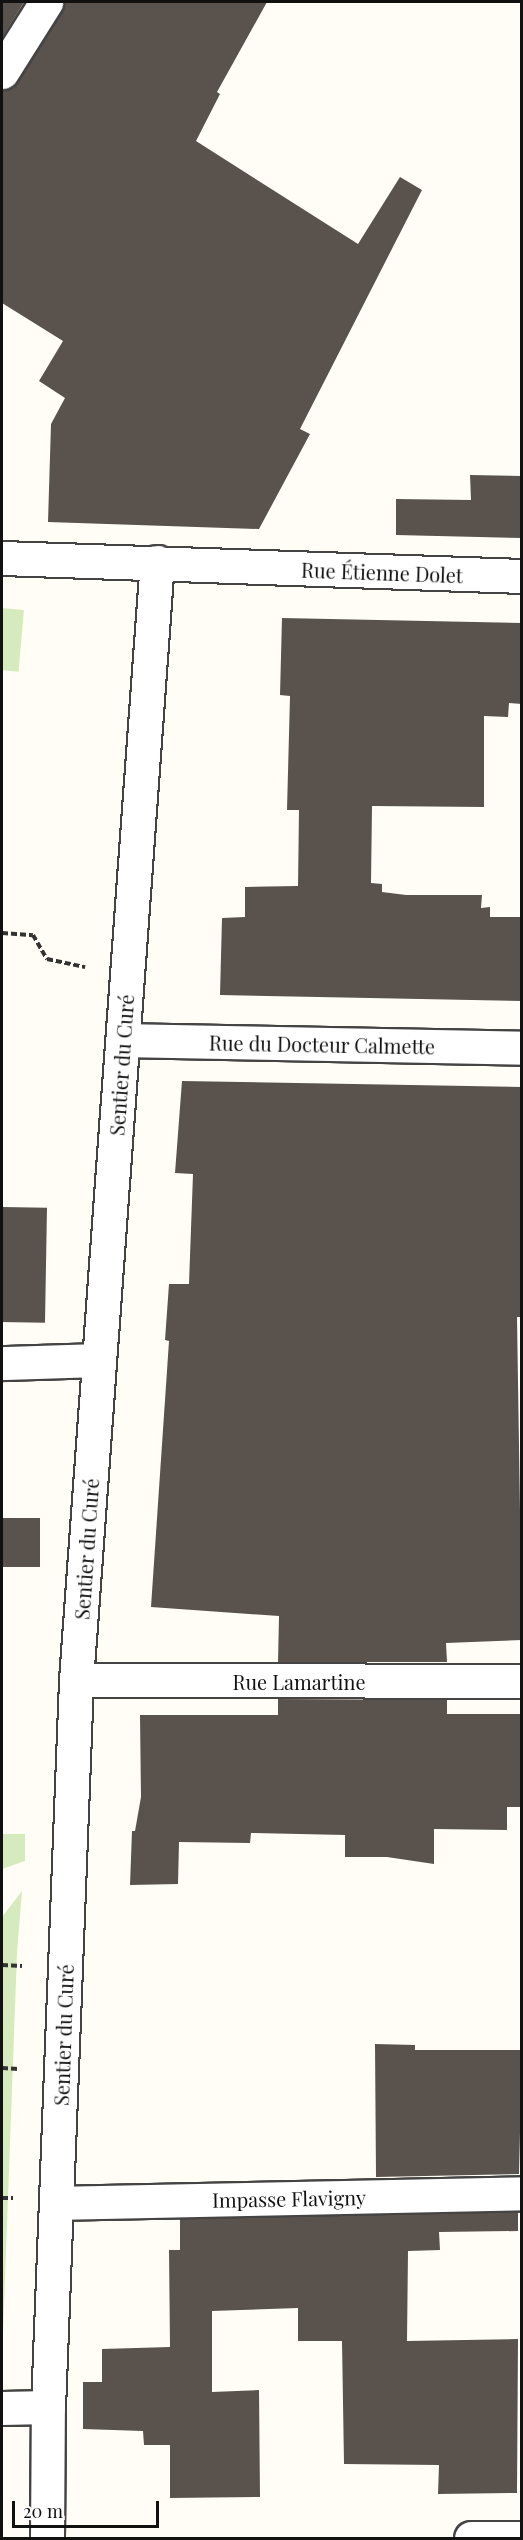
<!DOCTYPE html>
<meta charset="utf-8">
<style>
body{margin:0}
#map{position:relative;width:523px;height:2540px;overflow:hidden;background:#fffdf5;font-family:"Playfair Display",serif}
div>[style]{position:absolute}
.green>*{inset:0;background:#d5ebbd;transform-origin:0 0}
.building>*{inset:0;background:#5a524d;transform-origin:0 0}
.path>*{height:4px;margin-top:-2px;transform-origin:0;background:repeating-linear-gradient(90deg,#333 0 6px,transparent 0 9px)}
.roads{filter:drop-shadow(2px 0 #444) drop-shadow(-2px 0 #444) drop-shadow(0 2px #444) drop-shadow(0 -2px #444)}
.minor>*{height:33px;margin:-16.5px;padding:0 16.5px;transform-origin:16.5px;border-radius:16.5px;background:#fff}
span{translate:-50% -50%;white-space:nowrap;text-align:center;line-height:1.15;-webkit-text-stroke:6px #fff;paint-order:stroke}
.street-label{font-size:20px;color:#111}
.frame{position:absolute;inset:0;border:3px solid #111;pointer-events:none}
.scale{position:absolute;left:12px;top:2501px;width:147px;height:27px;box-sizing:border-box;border:3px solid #111;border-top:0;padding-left:8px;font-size:18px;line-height:21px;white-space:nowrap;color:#111;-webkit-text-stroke:4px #fff;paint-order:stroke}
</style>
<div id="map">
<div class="green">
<i style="left:2px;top:608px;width:22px;height:62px;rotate:5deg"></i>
<i style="clip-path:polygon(2px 1834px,25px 1834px,25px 1861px,2px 1869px)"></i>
<i style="clip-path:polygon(22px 1891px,17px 1953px,2px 2360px,2px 1917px)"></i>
</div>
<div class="building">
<i style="clip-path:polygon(2px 2px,24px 2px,2px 38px)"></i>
<i style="clip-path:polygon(65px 2px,267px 2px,217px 92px,220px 94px,196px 141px,358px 244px,400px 177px,422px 190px,300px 429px,310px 434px,259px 529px,48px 522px,51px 424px,65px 398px,39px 381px,63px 341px,2px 303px,2px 91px,18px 82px)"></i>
<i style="clip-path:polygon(470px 475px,522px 476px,522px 538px,396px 535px,396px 499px,471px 500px)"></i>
<i style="clip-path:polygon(282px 618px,522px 623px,522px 704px,509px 703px,508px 717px,484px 716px,484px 807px,372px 806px,371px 883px,382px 884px,382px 892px,406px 895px,482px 895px,481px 908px,490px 907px,490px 917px,522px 917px,522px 1001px,220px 995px,222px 918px,245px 917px,245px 887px,298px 886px,299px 810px,287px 810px,290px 696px,280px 695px)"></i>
<i style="clip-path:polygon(182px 1081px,522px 1087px,522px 1317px,517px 1317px,522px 1640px,446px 1643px,447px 1662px,278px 1662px,279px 1616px,151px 1607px,169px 1341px,165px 1340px,169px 1284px,189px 1284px,193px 1174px,175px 1173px)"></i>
<i style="left:2px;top:1207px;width:45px;height:115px;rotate:1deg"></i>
<i style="left:2px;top:1518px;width:38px;height:49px"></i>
<i style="clip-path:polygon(278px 1699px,447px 1700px,447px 1714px,522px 1714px,522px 1807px,507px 1807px,507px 1830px,434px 1829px,434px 1864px,387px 1857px,345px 1857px,345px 1835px,251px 1833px,250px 1843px,179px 1842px,178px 1884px,130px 1885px,132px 1831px,135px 1831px,141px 1797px,140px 1715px,278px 1715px)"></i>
<i style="clip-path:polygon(375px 2044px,415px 2045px,415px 2050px,522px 2050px,519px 2174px,376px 2177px)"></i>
<i style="clip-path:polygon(518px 2212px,518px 2231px,439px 2232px,440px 2250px,408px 2251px,407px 2341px,518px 2339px,517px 2493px,438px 2494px,439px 2465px,344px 2464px,342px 2341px,298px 2341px,298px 2308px,212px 2311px,212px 2392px,259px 2390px,260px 2497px,170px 2498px,170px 2445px,144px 2445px,143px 2431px,83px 2429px,83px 2382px,102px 2382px,102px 2349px,170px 2347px,169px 2250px,180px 2250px,180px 2219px)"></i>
</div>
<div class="path">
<i style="left:2px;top:933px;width:31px;rotate:4deg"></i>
<i style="left:33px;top:935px;width:28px;rotate:60deg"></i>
<i style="left:47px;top:959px;width:39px;rotate:12deg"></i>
<i style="left:2px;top:1965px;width:20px;rotate:3deg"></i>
<i style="left:2px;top:2068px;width:17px;rotate:3deg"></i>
<i style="left:2px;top:2198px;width:11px"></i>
</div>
<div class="roads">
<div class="minor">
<i style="left:2px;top:72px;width:83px;rotate:-57.8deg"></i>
<i style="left:2px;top:558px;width:520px;rotate:1.98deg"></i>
<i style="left:123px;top:1040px;width:399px;rotate:1.1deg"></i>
<i style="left:2px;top:1363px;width:96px;rotate:-1.8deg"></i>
<i style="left:76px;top:1680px;width:446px;rotate:0.1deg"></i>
<i style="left:57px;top:2203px;width:465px;rotate:-1.2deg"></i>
<i style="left:2px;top:2408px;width:46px;rotate:-1.2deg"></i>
<i style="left:47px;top:2538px;width:131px;rotate:-89.6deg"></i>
<i style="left:48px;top:2407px;width:728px;rotate:-87.79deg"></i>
<i style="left:76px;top:1680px;width:1121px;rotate:-85.86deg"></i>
<i style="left:471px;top:2538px;width:51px"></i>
</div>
</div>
<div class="street-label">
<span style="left:382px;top:572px;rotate:2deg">Rue Étienne Dolet</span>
<span style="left:322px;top:1044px;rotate:1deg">Rue du Docteur Calmette</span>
<span style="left:121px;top:1065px;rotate:-86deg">Sentier du Curé</span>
<span style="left:86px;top:1549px;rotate:-86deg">Sentier du Curé</span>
<span style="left:299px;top:1681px">Rue Lamartine</span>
<span style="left:63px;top:2035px;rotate:-88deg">Sentier du Curé</span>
<span style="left:289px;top:2198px;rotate:-1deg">Impasse Flavigny</span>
</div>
<div class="frame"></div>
<div class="scale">20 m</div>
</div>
